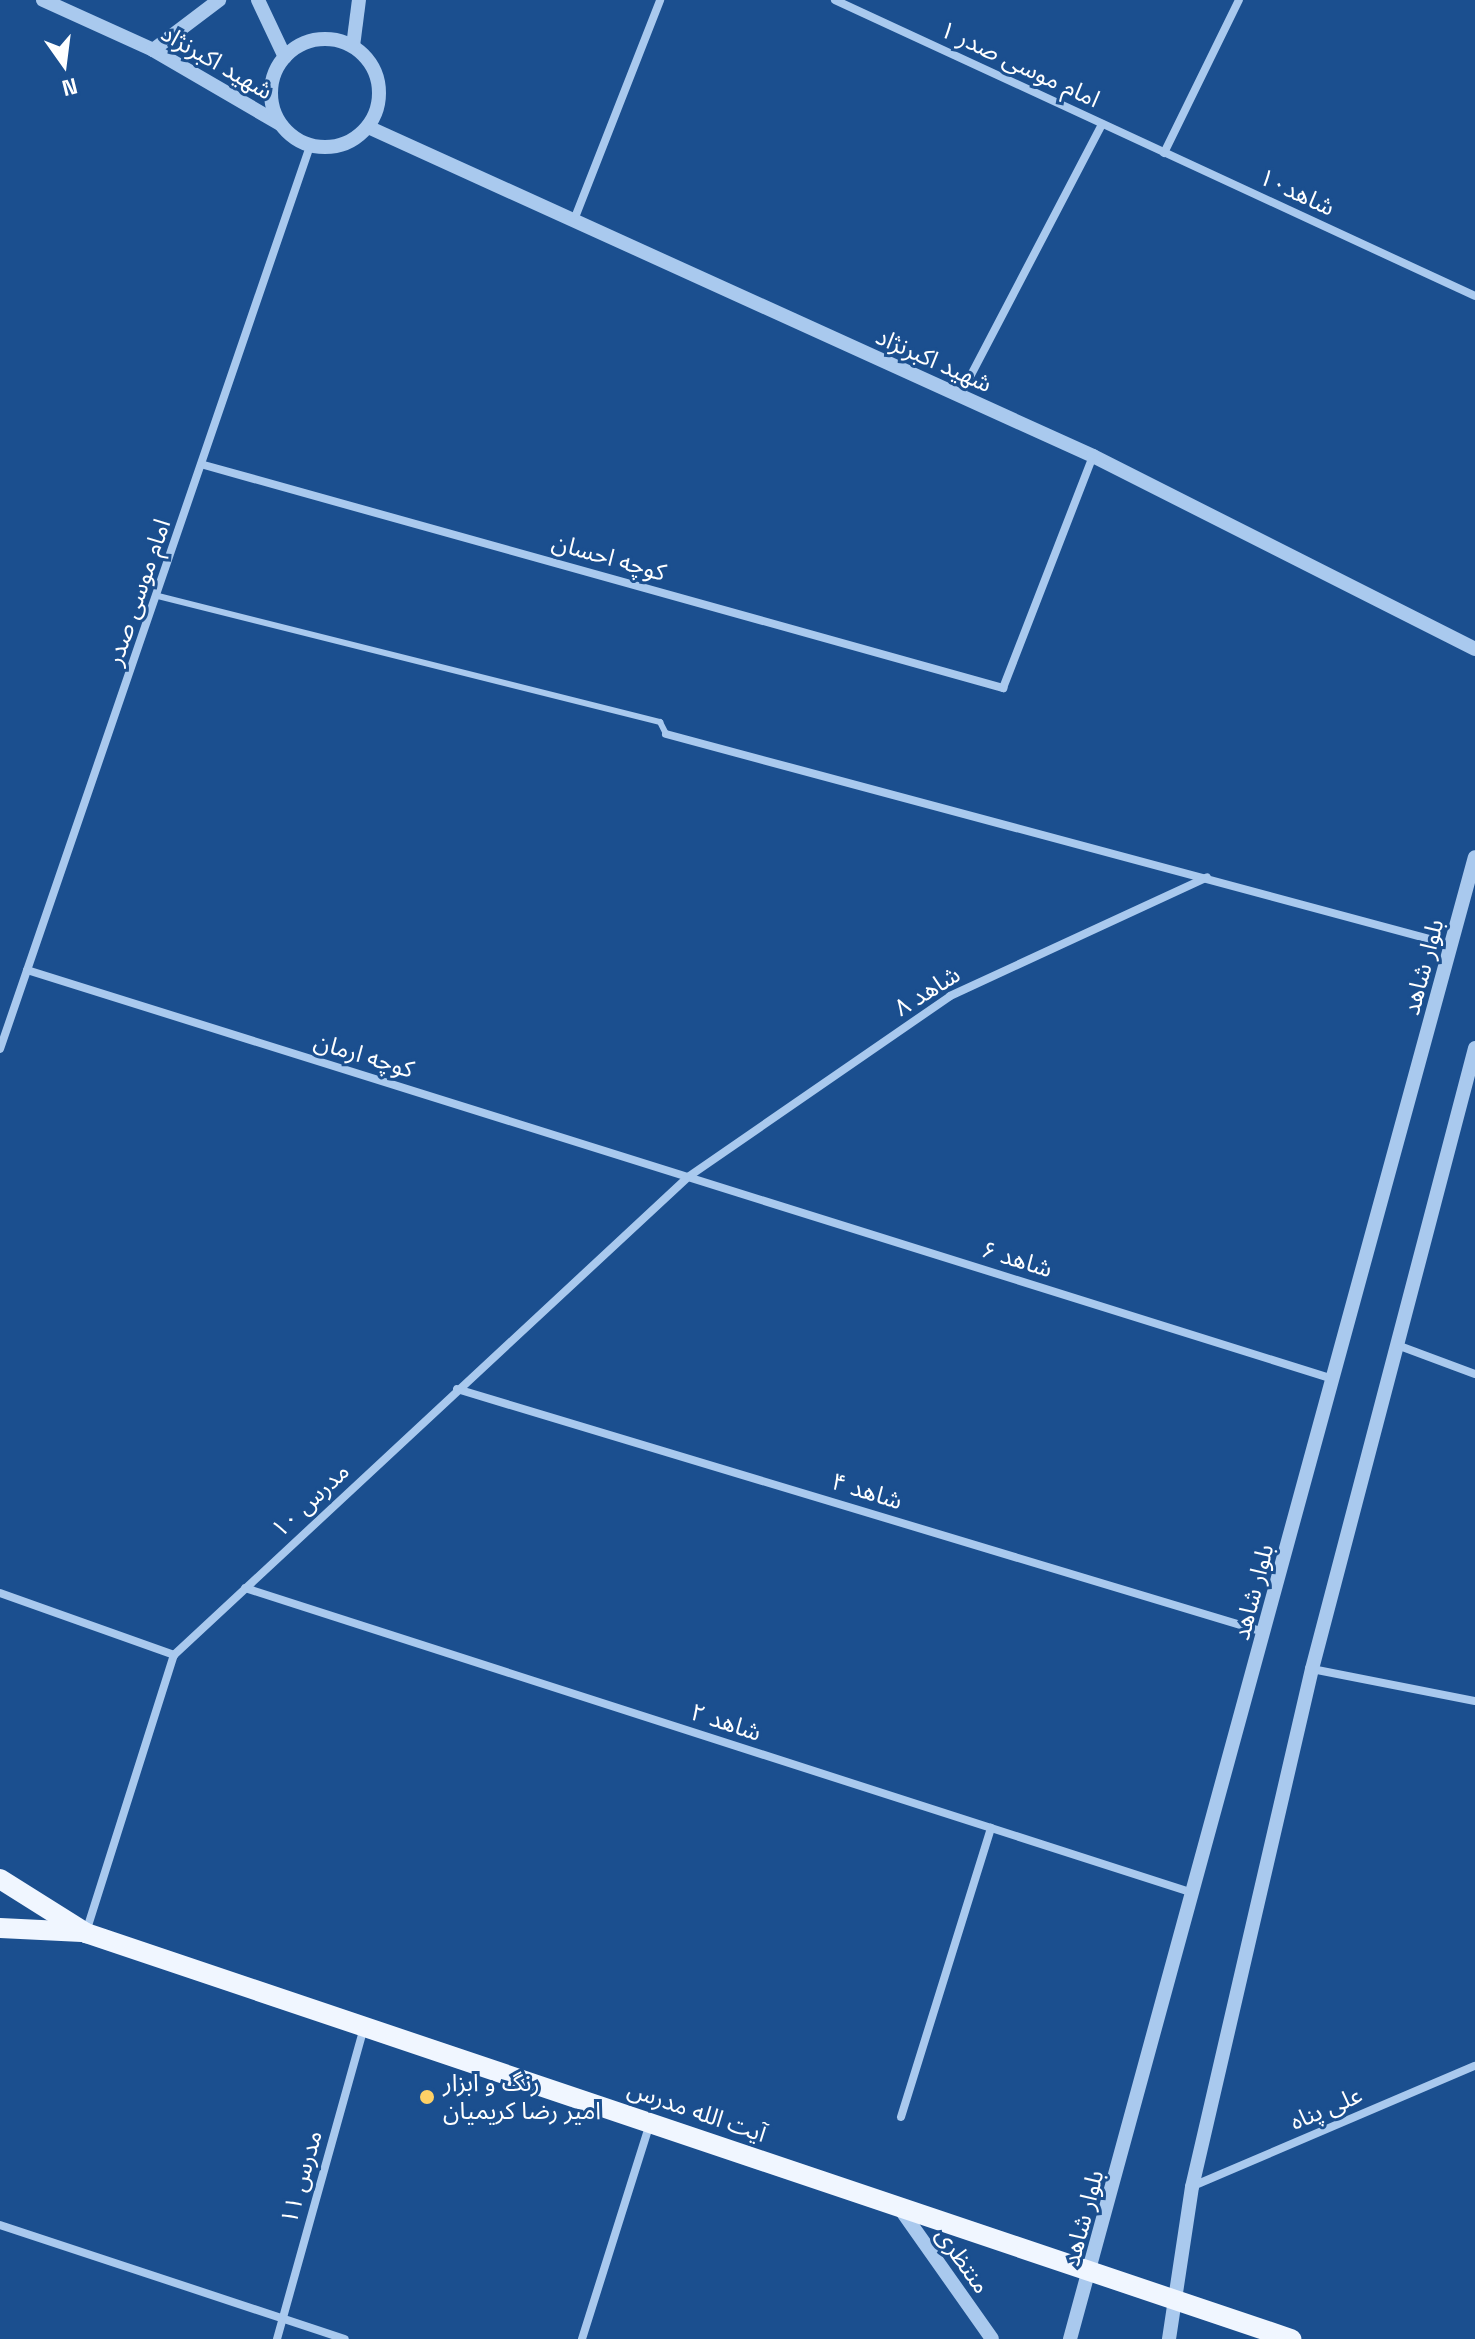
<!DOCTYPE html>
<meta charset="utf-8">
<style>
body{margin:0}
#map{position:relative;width:1475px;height:2339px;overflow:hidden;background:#1b4f8f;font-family:"Space Grotesk","Noto Sans Arabic",sans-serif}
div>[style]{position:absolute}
.service>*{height:6px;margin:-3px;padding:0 3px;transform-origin:3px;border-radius:3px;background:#a9c9ee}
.minor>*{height:8px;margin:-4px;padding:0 4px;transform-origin:4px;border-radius:4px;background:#a9c9ee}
.tertiary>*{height:14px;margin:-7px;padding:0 7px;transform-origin:7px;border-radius:7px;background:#a9c9ee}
.tertiary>.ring{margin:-7px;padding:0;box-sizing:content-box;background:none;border:14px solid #a9c9ee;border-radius:50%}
.primary>*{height:20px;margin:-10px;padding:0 10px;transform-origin:10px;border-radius:10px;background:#f0f6ff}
.dots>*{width:22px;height:22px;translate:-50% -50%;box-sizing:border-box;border:4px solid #1b4f8f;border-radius:50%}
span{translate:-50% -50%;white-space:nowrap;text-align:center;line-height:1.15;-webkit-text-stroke:6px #1b4f8f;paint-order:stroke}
.street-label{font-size:24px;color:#fff}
.poi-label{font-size:24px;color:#fff}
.left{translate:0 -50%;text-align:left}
.north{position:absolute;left:24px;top:24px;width:80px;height:80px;-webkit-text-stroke:6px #1b4f8f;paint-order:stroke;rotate:166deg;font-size:22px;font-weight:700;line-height:32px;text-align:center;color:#fff}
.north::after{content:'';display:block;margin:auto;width:28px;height:36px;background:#fff;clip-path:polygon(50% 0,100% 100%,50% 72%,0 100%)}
</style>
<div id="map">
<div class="service">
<i style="left:158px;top:596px;width:518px;rotate:14.09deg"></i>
<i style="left:660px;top:722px;width:13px;rotate:63deg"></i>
</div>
<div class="minor">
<i style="left:835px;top:0;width:705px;rotate:24.82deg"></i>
<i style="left:1164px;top:153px;width:170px;rotate:-63.9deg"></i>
<i style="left:574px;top:220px;width:236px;rotate:-68.6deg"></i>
<i style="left:960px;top:396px;width:307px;rotate:-62.4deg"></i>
<i style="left:204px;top:465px;width:830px;rotate:15.59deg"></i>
<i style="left:1003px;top:688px;width:249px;rotate:-68.8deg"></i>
<i style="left:666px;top:734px;width:814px;rotate:15.03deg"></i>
<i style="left:27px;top:970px;width:1369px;rotate:17.39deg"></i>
<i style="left:0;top:1049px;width:955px;rotate:-71.05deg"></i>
<i style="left:1397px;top:1345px;width:83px;rotate:20.4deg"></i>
<i style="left:457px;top:1389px;width:843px;rotate:16.76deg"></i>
<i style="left:245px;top:1588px;width:996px;rotate:17.83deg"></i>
<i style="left:0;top:1593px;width:185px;rotate:19.6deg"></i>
<i style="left:1312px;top:1669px;width:166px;rotate:11.1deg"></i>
<i style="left:86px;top:1932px;width:291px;rotate:-72.4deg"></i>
<i style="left:174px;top:1655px;width:702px;rotate:-42.92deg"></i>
<i style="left:688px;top:1177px;width:318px;rotate:-34.6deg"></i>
<i style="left:950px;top:996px;width:283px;rotate:-24.8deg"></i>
<i style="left:901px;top:2117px;width:303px;rotate:-72.7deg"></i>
<i style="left:1193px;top:2186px;width:306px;rotate:-23.1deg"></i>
<i style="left:0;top:2225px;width:363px;rotate:18.3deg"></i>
<i style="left:277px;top:2339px;width:323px;rotate:-74.4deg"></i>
<i style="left:582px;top:2339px;width:226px;rotate:-72.5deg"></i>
</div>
<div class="tertiary">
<i style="left:43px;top:0;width:121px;rotate:24.4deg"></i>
<i style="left:153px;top:50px;width:147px;rotate:30.2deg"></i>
<i style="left:258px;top:0;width:63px;rotate:64.7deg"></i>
<i class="ring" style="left:271px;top:39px;width:94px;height:94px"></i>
<i style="left:353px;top:46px;width:46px;rotate:-82.6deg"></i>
<i style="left:153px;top:50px;width:83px;rotate:-37.1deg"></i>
<i style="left:368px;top:127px;width:796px;rotate:24.41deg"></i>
<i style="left:1093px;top:456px;width:428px;rotate:26.8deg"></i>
<i style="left:899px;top:2207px;width:161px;rotate:54.8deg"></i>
<i style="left:1070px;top:2339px;width:1536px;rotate:-74.72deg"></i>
<i style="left:1169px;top:2339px;width:154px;rotate:-81.4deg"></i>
<i style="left:1192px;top:2187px;width:532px;rotate:-76.96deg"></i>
<i style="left:1312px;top:1669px;width:642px;rotate:-75.29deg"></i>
</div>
<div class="primary">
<i style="left:0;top:1879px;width:102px;rotate:32.1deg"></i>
<i style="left:86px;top:1933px;width:1272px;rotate:18.62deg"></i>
<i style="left:0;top:1928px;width:82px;rotate:2.8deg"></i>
</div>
<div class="dots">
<i style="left:427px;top:2097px;background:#ffd166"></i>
</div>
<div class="street-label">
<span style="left:217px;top:62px;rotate:30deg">شهید اکبرنژاد</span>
<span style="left:1020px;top:64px;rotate:25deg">امام موسی صدر ۱</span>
<span style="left:1297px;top:192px;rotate:25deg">شاهد۱۰</span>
<span style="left:934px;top:360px;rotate:24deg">شهید اکبرنژاد</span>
<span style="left:609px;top:557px;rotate:16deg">کوچه احسان</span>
<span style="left:138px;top:592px;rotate:-71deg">امام موسی صدر</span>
<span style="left:1423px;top:967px;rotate:-75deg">بلوار شاهد</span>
<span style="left:927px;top:991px;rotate:-32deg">شاهد ۸</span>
<span style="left:364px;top:1055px;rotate:17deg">کوچه ارمان</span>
<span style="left:1017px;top:1259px;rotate:17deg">شاهد ۶</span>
<span style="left:867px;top:1491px;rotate:17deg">شاهد ۴</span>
<span style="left:310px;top:1500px;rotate:-43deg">مدرس ۱۰</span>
<span style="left:1253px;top:1592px;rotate:-75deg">بلوار شاهد</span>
<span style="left:726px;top:1722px;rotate:18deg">شاهد ۲</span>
<span style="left:1326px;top:2108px;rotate:-23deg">علی پناه</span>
<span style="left:697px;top:2111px;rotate:19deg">آیت الله مدرس</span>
<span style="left:301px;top:2177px;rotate:-74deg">مدرس ۱۱</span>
<span style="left:1083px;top:2218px;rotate:-75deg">بلوار شاهد</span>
<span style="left:963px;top:2260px;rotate:55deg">منتظری</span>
</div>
<div class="poi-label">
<span class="left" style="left:443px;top:2097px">رنگ و ابزار<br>امیر رضا کریمیان</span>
</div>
<div class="north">N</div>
</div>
